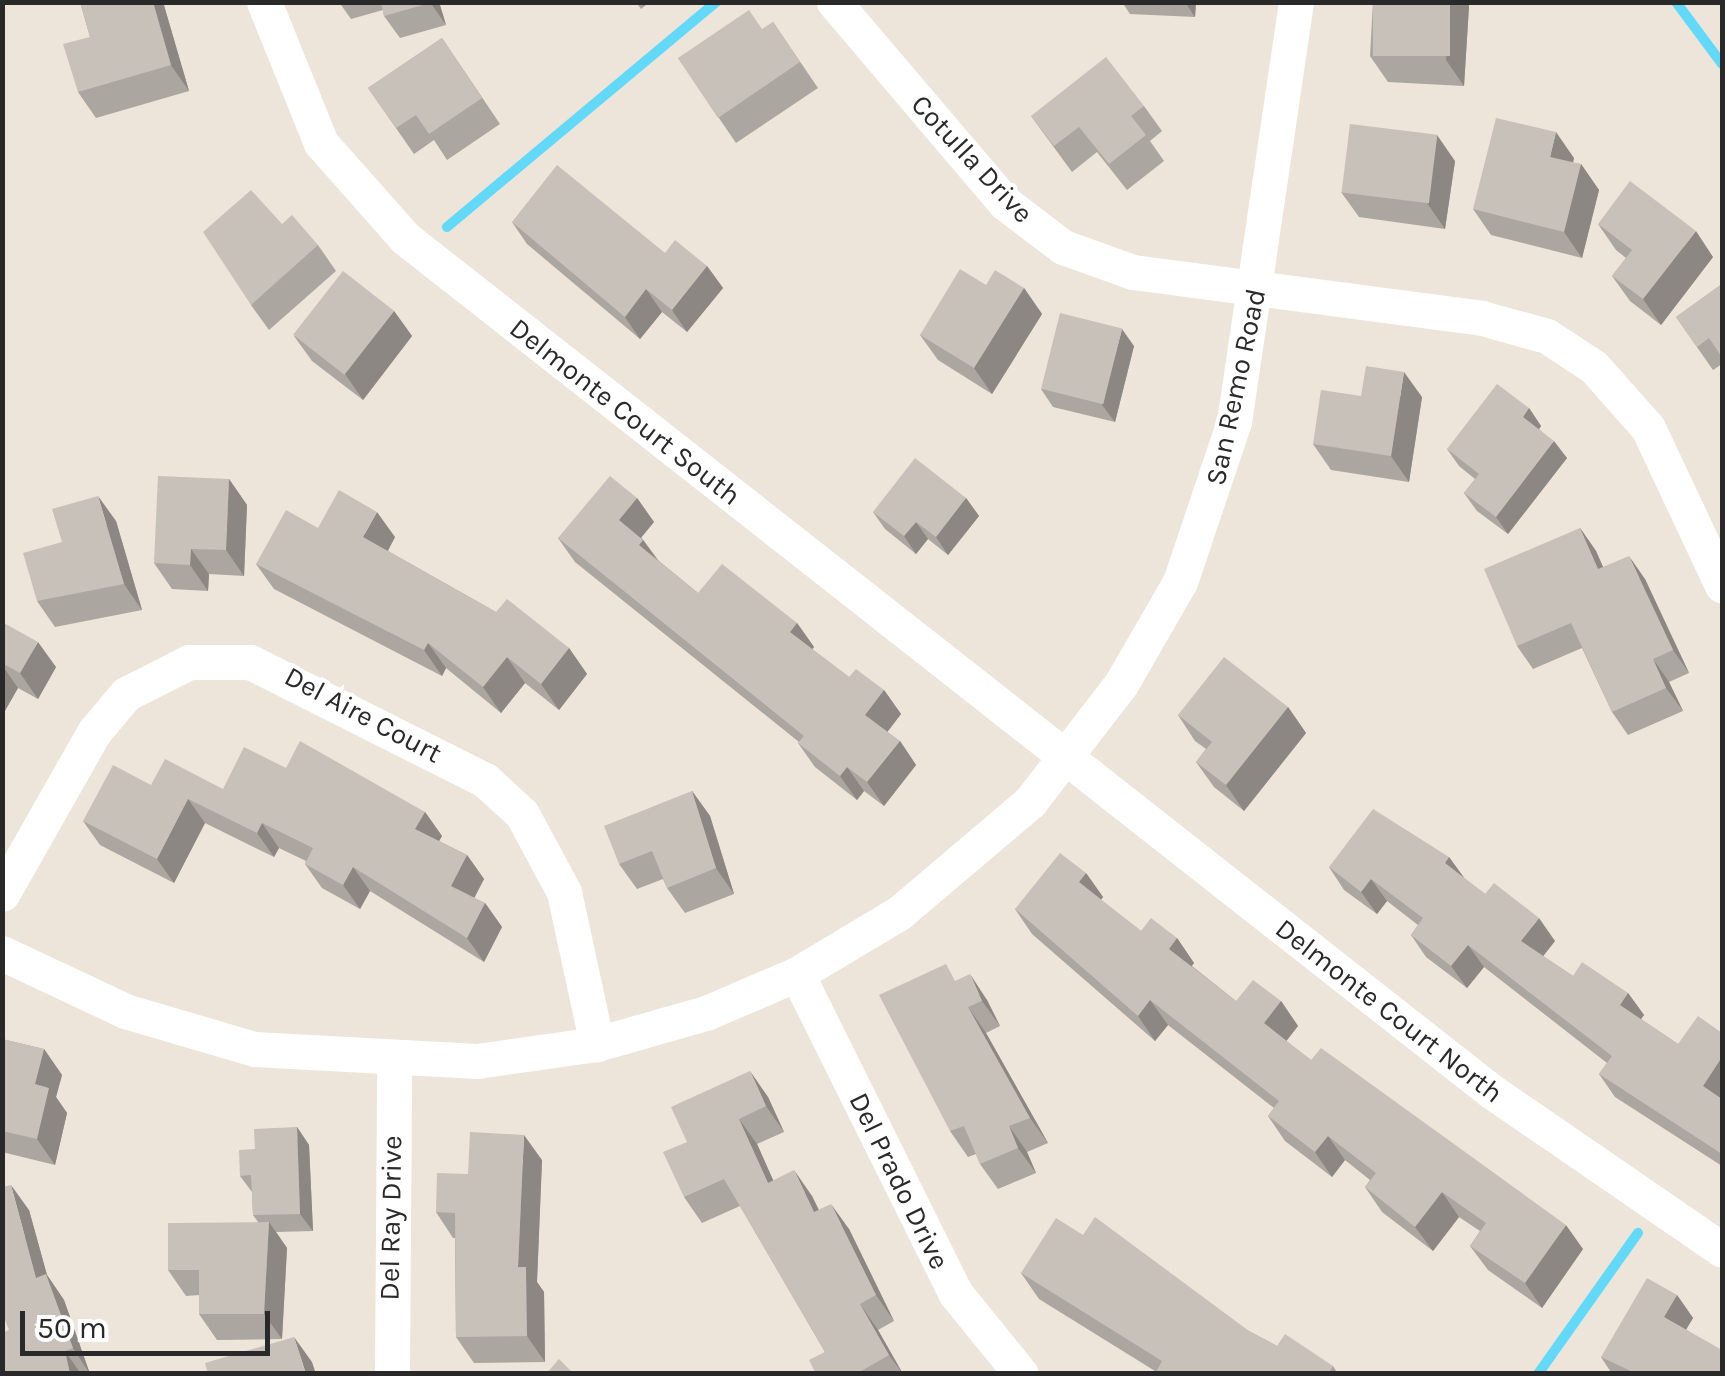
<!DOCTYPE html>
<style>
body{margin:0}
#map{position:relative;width:1725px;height:1376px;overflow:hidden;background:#ede4da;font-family:Karla,sans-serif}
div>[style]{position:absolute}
.stream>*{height:10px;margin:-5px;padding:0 5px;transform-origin:5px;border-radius:5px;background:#63d9f9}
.minor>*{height:35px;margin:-17.5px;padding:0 17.5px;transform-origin:17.5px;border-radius:17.5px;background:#fff}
.wall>*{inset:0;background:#aca6a0}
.shaded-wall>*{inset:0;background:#8c8782}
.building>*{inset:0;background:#c8c1ba;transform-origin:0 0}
span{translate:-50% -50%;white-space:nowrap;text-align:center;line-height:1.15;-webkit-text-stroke:8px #fff;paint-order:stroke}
.street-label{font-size:28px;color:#292929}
.frame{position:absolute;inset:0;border:5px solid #292929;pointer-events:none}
.scale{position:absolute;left:20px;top:1311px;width:250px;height:45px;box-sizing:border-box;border:5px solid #292929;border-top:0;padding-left:12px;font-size:30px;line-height:35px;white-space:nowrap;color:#292929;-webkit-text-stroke:8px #fff;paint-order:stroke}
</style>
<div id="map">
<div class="stream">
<i style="left:1676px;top:2px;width:77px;rotate:53.4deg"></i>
<i style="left:447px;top:227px;width:351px;rotate:-39.9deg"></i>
<i style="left:1538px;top:1374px;width:173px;rotate:-54.7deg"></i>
</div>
<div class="minor">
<i style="left:264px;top:2px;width:152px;rotate:68deg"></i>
<i style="left:321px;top:143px;width:127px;rotate:48.5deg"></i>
<i style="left:405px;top:238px;width:1381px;rotate:38.15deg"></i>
<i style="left:1491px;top:1091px;width:280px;rotate:34.5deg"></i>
<i style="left:834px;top:2px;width:264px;rotate:49.6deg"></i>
<i style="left:1005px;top:203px;width:73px;rotate:37.2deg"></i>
<i style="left:1063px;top:247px;width:74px;rotate:19.7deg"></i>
<i style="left:1133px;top:272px;width:352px;rotate:7.5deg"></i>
<i style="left:1482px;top:318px;width:67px;rotate:15.5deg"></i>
<i style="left:1547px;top:336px;width:56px;rotate:33.4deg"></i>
<i style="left:1594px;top:367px;width:81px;rotate:48.5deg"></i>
<i style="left:1648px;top:428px;width:174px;rotate:64.8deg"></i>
<i style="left:2px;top:894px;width:186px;rotate:-60.4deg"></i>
<i style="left:94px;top:732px;width:50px;rotate:-49.9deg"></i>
<i style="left:126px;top:694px;width:71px;rotate:-26.9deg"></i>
<i style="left:189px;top:662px;width:61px"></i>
<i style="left:250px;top:662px;width:263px;rotate:26.7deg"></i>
<i style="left:485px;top:780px;width:50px;rotate:42.6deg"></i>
<i style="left:522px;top:814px;width:89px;rotate:61.7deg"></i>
<i style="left:564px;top:892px;width:156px;rotate:77.8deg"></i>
<i style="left:2px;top:953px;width:136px;rotate:25.2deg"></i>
<i style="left:125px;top:1011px;width:134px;rotate:16.4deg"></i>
<i style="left:254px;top:1049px;width:223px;rotate:3.1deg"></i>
<i style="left:477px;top:1061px;width:121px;rotate:-8.1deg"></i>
<i style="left:597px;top:1044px;width:113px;rotate:-15.9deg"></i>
<i style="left:706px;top:1013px;width:99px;rotate:-23.2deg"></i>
<i style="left:797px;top:974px;width:119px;rotate:-30.9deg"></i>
<i style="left:899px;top:913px;width:172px;rotate:-40.3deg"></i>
<i style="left:1030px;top:802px;width:149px;rotate:-52.4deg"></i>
<i style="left:1121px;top:684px;width:118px;rotate:-60deg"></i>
<i style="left:1180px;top:582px;width:169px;rotate:-71.4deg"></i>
<i style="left:1234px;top:422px;width:425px;rotate:-81.6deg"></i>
<i style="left:797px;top:974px;width:357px;rotate:63.6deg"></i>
<i style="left:956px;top:1294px;width:103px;rotate:50.9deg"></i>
<i style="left:392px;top:1374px;width:311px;rotate:-89.6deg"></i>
</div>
<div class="wall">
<i style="clip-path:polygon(80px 2px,163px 2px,189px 91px,96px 118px,78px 92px,90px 37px)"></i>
<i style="clip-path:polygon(339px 2px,439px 2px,446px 25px,400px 38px,384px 16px,383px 10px,351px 19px)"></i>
<i style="clip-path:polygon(636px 2px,650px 2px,641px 9px)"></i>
<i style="clip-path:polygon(1122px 2px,1196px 2px,1195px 17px,1130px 14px)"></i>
<i style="clip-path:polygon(1373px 2px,1467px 2px,1469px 6px,1464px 86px,1388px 82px,1370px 56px)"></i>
<i style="clip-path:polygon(773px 22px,818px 88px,736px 143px,678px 58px,763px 29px)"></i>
<i style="clip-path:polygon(442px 38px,500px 124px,447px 160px,434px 140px,414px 154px,368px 88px)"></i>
<i style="clip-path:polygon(1144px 106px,1162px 131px,1150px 141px,1164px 161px,1127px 190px,1097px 152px,1072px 172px,1031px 116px)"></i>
<i style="clip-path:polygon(1574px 158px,1573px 163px,1581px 164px,1599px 190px,1582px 258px,1491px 235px,1473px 209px)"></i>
<i style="clip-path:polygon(1455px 161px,1445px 229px,1359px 217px,1341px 192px)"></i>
<i style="clip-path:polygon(512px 222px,665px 253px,707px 266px,723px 288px,687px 332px,662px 312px,640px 339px,527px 244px)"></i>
<i style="clip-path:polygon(282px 224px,318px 245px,336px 271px,269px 330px,251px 305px)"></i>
<i style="clip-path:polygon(1598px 224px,1713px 257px,1661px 325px,1630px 301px,1612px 276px,1626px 258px,1616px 250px)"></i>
<i style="clip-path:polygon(1722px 284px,1722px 364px,1713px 370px,1676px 317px)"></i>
<i style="clip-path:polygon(986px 285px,1024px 288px,1042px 314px,992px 394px,938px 360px,920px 335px)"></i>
<i style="clip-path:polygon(394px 311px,412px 336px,363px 400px,312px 361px,294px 336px)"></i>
<i style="clip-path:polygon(1134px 346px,1115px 422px,1053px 407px,1041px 389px)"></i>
<i style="clip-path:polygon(1361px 396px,1422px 397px,1409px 482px,1331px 470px,1313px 444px)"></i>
<i style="clip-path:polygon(1529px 408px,1541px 426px,1539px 429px,1567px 458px,1508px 534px,1477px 511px,1464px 493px,1475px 479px,1459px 466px,1447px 449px)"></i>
<i style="clip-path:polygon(229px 479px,247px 505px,244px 576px,209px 574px,208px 591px,172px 589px,154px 563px)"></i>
<i style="clip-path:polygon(637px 498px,654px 522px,641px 537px,659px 561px,698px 593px,797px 623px,814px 647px,812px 649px,849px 677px,884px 690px,901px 714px,887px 732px,900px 741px,916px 765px,884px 806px,864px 791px,857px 800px,815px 767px,798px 743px,799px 742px,575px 562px,558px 538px)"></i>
<i style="clip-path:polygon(966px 498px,979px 516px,948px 555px,928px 539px,916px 554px,885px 529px,873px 512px)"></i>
<i style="clip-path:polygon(116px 521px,142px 610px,55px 627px,37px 601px,62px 542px)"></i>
<i style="clip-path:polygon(318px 528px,395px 537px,388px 551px,496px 612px,569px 648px,587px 674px,559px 710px,525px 683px,501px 713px,446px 668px,442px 676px,274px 589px,256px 564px)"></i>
<i style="clip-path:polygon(1580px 528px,1596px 551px,1603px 567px,1645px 579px,1689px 673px,1669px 682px,1683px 711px,1628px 735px,1612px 712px,1582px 648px,1533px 669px,1517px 646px)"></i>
<i style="clip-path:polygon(2px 622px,56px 667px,38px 699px,18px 688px,2px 716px)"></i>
<i style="clip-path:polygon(1288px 707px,1306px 733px,1244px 811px,1214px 787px,1196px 762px,1206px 749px,1195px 741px,1178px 715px)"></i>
<i style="clip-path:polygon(286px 768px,425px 812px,442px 836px,439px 841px,467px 855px,484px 879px,474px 898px,485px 903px,502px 927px,484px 962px,370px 891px,360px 909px,322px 888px,305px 864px,306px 861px,279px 848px,274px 857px,205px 823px,174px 883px,100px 845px,83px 821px,151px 785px,223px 789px)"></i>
<i style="clip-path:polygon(692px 791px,710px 816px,734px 894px,685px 913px,667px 888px,663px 879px,637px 889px,619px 864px)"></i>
<i style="clip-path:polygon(1449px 857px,1464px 878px,1485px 894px,1555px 941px,1543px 956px,1573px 976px,1628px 993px,1644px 1015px,1641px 1019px,1678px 1044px,1722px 1033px,1722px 1166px,1615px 1097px,1599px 1074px,1607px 1063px,1484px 967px,1467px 988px,1426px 957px,1411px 935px,1418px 925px,1387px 901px,1377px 914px,1344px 890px,1329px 867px)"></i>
<i style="clip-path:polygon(1086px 873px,1103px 897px,1101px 900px,1141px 931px,1177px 938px,1194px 963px,1192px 966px,1236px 1001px,1281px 1001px,1298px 1026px,1286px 1041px,1311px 1060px,1583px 1249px,1542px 1308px,1488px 1270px,1470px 1246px,1480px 1231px,1459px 1217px,1433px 1251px,1382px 1212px,1365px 1187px,1370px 1180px,1345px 1160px,1332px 1177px,1285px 1141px,1268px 1116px,1274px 1108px,1168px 1025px,1155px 1041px,1032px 934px,1015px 909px)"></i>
<i style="clip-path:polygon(958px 980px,987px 1000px,1000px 1026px,986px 1033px,1048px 1143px,1027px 1152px,1036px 1173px,998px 1189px,980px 1164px,976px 1154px,968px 1157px,950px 1131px)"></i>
<i style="clip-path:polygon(2px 1039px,44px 1049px,62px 1075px,56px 1097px,67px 1113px,55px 1165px,2px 1152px)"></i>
<i style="clip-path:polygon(768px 1097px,784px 1132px,757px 1144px,773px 1180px,812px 1196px,819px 1210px,849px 1229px,894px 1321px,878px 1330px,903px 1374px,816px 1374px,825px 1352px,740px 1206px,702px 1223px,684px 1197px,687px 1142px)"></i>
<i style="clip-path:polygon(297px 1127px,309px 1145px,313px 1231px,276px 1232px,287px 1248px,282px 1339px,217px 1340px,199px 1314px,199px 1295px,186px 1296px,168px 1270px,258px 1222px,253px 1215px,252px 1192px,240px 1176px,255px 1149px)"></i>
<i style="clip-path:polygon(542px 1160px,537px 1282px,544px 1292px,545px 1362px,474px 1363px,456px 1337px,455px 1238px,453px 1238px,436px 1212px,468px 1174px)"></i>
<i style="clip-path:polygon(29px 1210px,47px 1275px,64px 1300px,90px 1374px,2px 1374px)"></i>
<i style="clip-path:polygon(1083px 1235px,1249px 1331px,1277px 1346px,1333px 1366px,1338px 1374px,1154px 1374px,1155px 1371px,1039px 1299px,1021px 1273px)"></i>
<i style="clip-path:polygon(1677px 1295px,1693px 1318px,1686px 1329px,1722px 1374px,1612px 1374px,1601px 1357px)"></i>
</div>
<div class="shaded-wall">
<i style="clip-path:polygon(153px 2px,163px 2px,189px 91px,171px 65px)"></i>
<i style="clip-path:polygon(430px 2px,439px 2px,446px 25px)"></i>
<i style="clip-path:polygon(1185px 2px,1196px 2px,1195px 17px)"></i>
<i style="clip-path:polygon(1450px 2px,1467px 2px,1469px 6px,1464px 86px,1446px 60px)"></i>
<i style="clip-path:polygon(1556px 132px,1574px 158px,1568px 183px,1550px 157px)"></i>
<i style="clip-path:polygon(1437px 135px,1455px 161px,1445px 229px,1427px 203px)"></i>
<i style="clip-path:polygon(1581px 164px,1599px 190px,1582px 258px,1564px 232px)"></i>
<i style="clip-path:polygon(1696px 231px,1713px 257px,1661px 325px,1643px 299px)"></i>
<i style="clip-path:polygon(707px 266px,723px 288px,687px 332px,672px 310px)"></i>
<i style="clip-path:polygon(1024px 288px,1042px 314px,992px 394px,974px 368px)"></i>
<i style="clip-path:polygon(646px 289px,662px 312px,640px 339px,625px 317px)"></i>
<i style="clip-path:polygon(394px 311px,412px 336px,363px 400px,345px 374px)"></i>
<i style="clip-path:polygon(1122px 329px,1134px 346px,1115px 422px,1102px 405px)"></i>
<i style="clip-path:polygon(1404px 372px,1422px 397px,1409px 482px,1391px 456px)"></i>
<i style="clip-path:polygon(1529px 408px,1541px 426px,1535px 435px,1523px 417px)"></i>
<i style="clip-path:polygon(1554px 441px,1567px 458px,1508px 534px,1496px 517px)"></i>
<i style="clip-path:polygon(229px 479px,247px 505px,244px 576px,226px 550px)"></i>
<i style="clip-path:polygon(98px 496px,116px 521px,142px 610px,124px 584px)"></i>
<i style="clip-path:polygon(637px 498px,654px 522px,636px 544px,619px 520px)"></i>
<i style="clip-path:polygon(966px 498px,979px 516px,948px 555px,936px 537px)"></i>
<i style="clip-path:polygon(377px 512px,395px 537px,381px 563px,363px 537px)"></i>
<i style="clip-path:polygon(916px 522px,928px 539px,916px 554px,904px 536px)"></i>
<i style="clip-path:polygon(1580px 528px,1596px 551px,1614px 592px,1598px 569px)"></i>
<i style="clip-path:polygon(643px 540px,660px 564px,639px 545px)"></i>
<i style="clip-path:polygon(191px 549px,209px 574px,208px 591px,190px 565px)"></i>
<i style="clip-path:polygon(1629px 556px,1645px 579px,1689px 673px,1673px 650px)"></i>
<i style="clip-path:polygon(797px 623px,814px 647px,807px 656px,790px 632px)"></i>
<i style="clip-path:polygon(38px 642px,56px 667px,38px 699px,20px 673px)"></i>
<i style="clip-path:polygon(428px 643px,446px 668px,442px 676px,424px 650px)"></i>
<i style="clip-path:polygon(569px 648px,587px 674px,559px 710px,541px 684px)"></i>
<i style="clip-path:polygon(507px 657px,525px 683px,501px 713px,483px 687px)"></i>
<i style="clip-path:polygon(1653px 659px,1669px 682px,1683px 711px,1666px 688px)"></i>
<i style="clip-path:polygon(2px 665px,18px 688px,2px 716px)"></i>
<i style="clip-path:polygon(884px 690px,901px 714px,882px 739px,865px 715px)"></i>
<i style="clip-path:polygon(1288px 707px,1306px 733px,1244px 811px,1226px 785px)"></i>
<i style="clip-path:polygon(900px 741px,916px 765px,884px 806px,867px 782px)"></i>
<i style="clip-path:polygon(847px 767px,864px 791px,857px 800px,840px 776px)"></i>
<i style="clip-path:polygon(692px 791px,710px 816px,734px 894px,716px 868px)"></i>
<i style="clip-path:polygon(188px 799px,205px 823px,174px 883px,157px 859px)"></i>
<i style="clip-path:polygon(425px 812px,442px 836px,432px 853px,415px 829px)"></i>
<i style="clip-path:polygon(262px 823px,279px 848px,274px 857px,257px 833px)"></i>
<i style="clip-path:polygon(467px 855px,484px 879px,468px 910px,451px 886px)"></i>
<i style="clip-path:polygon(1449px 857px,1465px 879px,1445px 863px)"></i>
<i style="clip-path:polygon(353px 867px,370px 891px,360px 909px,343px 885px)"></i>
<i style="clip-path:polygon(1086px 873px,1103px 897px,1096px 906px,1079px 882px)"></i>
<i style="clip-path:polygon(1371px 879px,1387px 901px,1377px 914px,1361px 892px)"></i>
<i style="clip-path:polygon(485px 903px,502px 927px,484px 962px,467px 938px)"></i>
<i style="clip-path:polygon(1539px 918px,1555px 941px,1537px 964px,1521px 941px)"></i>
<i style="clip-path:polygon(1177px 938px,1194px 963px,1186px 973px,1169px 949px)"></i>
<i style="clip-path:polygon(1468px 945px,1484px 967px,1467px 988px,1451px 966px)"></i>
<i style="clip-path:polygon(970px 974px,987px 1000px,1000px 1026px,982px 1001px)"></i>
<i style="clip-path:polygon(1628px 993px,1644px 1015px,1635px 1027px,1620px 1005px)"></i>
<i style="clip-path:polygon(1150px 1000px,1168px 1025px,1155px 1041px,1138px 1016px)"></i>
<i style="clip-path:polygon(1281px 1001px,1298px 1026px,1281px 1048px,1264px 1023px)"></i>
<i style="clip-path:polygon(968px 1007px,986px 1033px,1048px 1143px,1030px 1118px)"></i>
<i style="clip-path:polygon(44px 1049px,62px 1075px,56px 1097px,67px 1113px,55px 1165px,37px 1139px,35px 1084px)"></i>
<i style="clip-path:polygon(1722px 1057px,1722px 1103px,1703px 1086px)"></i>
<i style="clip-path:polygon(750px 1071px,768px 1097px,784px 1132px,766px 1106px)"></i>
<i style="clip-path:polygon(739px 1119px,757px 1144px,786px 1209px,768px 1183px)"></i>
<i style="clip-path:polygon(1009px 1126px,1027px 1152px,1036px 1173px,1018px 1148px)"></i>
<i style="clip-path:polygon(297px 1127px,309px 1145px,313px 1231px,300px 1214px)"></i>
<i style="clip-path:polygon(524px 1135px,542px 1160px,537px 1282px,544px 1292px,545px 1362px,527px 1336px,518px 1267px)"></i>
<i style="clip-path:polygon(1328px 1136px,1345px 1160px,1332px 1177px,1315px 1152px)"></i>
<i style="clip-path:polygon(794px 1170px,812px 1196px,832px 1238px,814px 1212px)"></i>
<i style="clip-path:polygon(11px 1185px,29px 1210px,47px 1275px,64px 1300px,90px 1374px,73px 1348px,36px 1278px)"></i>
<i style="clip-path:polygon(1442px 1192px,1459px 1217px,1433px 1251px,1415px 1227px)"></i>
<i style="clip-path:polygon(831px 1204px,849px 1229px,894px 1321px,876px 1295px)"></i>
<i style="clip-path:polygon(269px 1222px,287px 1248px,282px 1339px,264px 1314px)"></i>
<i style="clip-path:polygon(1566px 1225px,1583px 1249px,1542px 1308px,1525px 1283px)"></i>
<i style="clip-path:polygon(1677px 1295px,1693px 1318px,1680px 1340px,1664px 1317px)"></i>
<i style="clip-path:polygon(860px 1304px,878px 1330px,903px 1374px,889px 1355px)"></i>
<i style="clip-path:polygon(294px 1337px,312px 1362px,316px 1374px,306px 1374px)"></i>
<i style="clip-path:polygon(65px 1351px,81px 1374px,70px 1374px)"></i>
</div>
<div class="building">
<i style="clip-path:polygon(80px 2px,153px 2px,171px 65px,78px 92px,63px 44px,90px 37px)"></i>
<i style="clip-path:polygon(381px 2px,430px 2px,430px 3px,384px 16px)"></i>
<i style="left:1373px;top:2px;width:77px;height:54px"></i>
<i style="clip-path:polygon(749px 10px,762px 29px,773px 22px,800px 62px,718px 118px,678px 58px)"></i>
<i style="clip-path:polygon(442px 38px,482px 98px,429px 134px,416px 115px,396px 128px,368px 88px)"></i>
<i style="clip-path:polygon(1106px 57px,1144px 106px,1131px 116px,1146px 135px,1109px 164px,1079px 127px,1054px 146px,1031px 116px)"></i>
<i style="clip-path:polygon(1496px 118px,1556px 132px,1550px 157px,1581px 164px,1564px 232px,1473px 209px)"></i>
<i style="left:1350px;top:124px;width:88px;height:69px;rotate:7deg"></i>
<i style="clip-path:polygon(557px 165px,665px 253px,675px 240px,707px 266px,672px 310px,646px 289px,625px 317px,512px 222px)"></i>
<i style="clip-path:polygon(1630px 181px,1696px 231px,1643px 299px,1612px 276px,1632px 250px,1598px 224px)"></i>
<i style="clip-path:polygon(251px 190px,282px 224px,292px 215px,318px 245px,251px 305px,203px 232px)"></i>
<i style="clip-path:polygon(960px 269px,986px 285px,995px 270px,1024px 288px,974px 368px,920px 335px)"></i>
<i style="left:343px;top:271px;width:65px;height:81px;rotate:38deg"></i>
<i style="clip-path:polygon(1722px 284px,1722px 357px,1709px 338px,1697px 347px,1676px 317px)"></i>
<i style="left:1060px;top:313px;width:64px;height:78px;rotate:14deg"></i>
<i style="clip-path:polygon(1366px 366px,1404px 372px,1391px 456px,1313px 444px,1321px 390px,1361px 396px)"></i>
<i style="clip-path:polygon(1497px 384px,1529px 408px,1523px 417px,1554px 441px,1496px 517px,1464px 493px,1479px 474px,1447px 449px)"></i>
<i style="clip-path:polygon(915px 458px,966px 498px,936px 537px,916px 522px,904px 536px,873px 512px)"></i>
<i style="clip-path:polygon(158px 476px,229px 479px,226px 550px,191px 549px,190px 565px,154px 563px)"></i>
<i style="clip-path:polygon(610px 476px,637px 498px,619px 520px,643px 540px,639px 545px,698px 593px,722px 564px,797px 623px,790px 632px,849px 677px,856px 669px,884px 690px,865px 715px,900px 741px,867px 782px,847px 767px,840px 776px,798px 743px,804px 736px,558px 538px)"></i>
<i style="clip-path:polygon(339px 490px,377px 512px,363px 537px,496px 612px,507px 599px,569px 648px,541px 684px,507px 657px,483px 687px,428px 643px,424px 650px,256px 564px,286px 510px,318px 528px)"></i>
<i style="clip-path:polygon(98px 496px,124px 584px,37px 601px,23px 553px,62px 542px,52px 509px)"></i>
<i style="clip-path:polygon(1580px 528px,1598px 569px,1629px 556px,1673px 650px,1653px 659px,1666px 688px,1612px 712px,1571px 623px,1517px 646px,1484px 569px)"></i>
<i style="clip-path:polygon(2px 622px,38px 642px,20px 673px,2px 663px)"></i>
<i style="clip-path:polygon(1224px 657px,1288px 707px,1226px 785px,1196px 762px,1212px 742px,1178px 715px)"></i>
<i style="clip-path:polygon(300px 741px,425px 812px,415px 829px,467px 855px,451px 886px,485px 903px,467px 938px,353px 867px,343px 885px,305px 864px,313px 848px,262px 823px,257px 833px,188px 799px,157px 859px,83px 821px,113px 765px,151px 785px,165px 759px,223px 789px,244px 747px,286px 768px)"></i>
<i style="clip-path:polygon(692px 791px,716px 868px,667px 888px,652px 851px,619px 864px,604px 826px)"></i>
<i style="clip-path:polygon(1373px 809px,1449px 857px,1445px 863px,1485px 894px,1494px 883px,1539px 918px,1521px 941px,1573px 976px,1582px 962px,1628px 993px,1620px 1005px,1678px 1044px,1698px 1016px,1722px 1033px,1722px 1057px,1703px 1086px,1722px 1099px,1722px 1154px,1599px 1074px,1612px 1056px,1468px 945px,1451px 966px,1411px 935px,1423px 918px,1371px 879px,1361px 892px,1329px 867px)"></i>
<i style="clip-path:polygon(1060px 853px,1086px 873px,1079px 882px,1141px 931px,1151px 918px,1177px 938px,1169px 949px,1236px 1001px,1253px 980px,1281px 1001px,1264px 1023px,1311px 1060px,1321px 1048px,1566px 1225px,1525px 1283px,1470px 1246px,1486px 1223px,1442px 1192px,1415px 1227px,1365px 1187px,1376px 1173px,1328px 1136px,1315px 1152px,1268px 1116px,1279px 1101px,1150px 1000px,1138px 1016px,1015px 909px)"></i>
<i style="clip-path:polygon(946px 964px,955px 981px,970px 974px,982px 1001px,968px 1007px,1030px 1118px,1009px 1126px,1018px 1148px,980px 1164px,964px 1126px,950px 1131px,879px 995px)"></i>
<i style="clip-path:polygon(2px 1039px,44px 1049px,35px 1084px,49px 1088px,37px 1139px,2px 1131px)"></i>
<i style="clip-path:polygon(750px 1071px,766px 1106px,739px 1119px,768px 1183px,794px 1170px,814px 1212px,831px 1204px,876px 1295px,860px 1304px,889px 1355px,856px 1374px,816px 1374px,809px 1360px,825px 1352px,724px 1179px,684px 1197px,663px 1152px,687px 1142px,671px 1107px)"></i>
<i style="clip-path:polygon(297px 1127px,300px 1214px,253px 1215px,251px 1175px,240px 1176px,239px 1150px,255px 1149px,254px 1129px)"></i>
<i style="clip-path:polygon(470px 1132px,524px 1135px,518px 1267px,526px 1267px,527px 1336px,456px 1337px,455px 1213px,436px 1212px,437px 1173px,468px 1174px)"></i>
<i style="clip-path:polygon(11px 1185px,36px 1278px,46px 1274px,73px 1348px,65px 1351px,70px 1374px,2px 1374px,2px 1333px,9px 1330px,2px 1312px,2px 1187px)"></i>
<i style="clip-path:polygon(1095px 1217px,1249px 1331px,1277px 1346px,1285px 1334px,1333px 1366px,1328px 1374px,1155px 1374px,1162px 1361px,1021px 1273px,1056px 1218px,1083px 1235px)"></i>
<i style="clip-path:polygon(269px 1222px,264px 1314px,199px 1314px,199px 1270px,168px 1270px,168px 1223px)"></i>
<i style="clip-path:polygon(1647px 1278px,1677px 1295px,1664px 1317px,1722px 1350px,1722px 1374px,1637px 1374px,1601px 1357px)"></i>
<i style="clip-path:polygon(294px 1337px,306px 1374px,208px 1374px,205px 1363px)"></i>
<i style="clip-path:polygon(559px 1359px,574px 1374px,546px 1374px)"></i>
</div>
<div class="street-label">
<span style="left:972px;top:159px;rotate:47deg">Cotulla Drive</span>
<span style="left:1236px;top:387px;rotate:-78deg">San Remo Road</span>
<span style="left:625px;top:412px;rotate:38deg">Delmonte Court South</span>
<span style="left:363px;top:715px;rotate:28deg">Del Aire Court</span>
<span style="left:1389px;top:1011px;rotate:38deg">Delmonte Court North</span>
<span style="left:899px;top:1181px;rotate:64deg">Del Prado Drive</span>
<span style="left:391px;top:1218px;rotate:-89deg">Del Ray Drive</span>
</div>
<div class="frame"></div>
<div class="scale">50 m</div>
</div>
